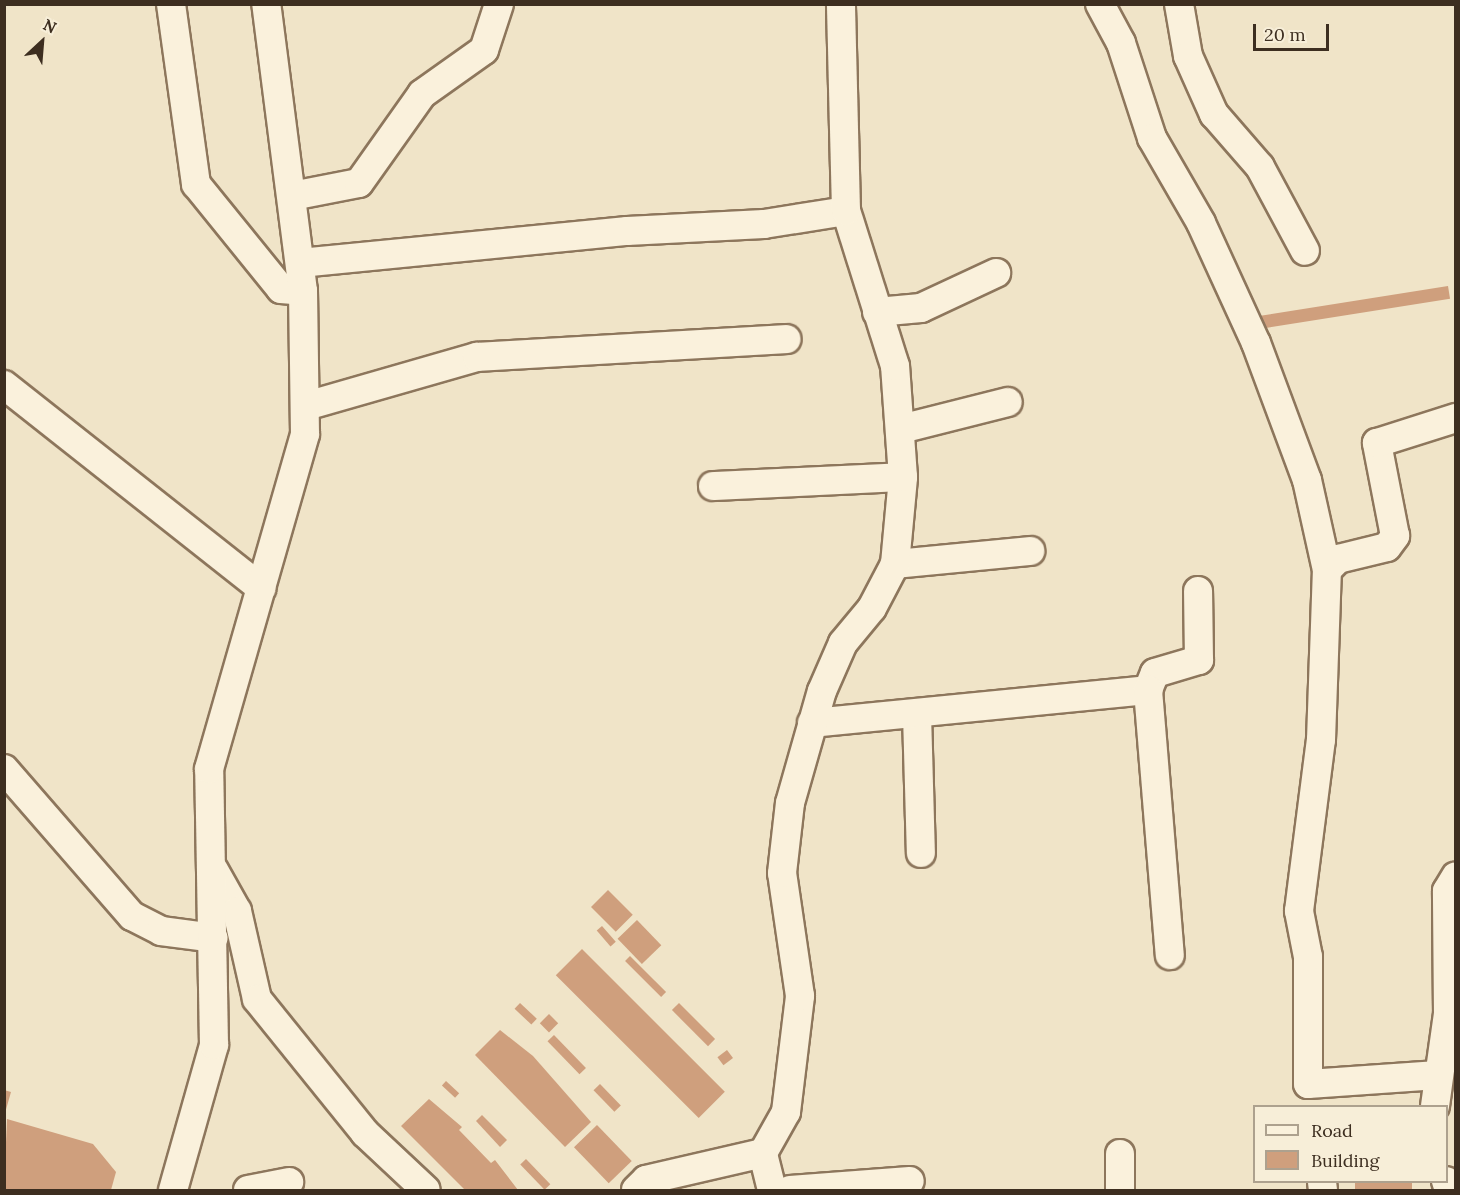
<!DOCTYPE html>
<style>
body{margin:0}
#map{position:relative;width:1460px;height:1195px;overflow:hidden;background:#f0e4c8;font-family:Lora,serif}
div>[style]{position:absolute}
.building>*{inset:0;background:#cf9f7d;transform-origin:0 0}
.roads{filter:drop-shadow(2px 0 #8d765c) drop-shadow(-2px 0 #8d765c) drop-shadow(0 2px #8d765c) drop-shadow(0 -2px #8d765c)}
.minor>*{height:28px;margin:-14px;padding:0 14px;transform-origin:14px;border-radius:14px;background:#faf1dc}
span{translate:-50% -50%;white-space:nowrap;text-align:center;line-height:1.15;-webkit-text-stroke:4.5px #f7eed8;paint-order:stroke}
.frame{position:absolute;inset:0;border:6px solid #3d2e20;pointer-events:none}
.legend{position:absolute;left:1253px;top:1105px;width:195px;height:78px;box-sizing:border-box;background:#f7eed8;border:2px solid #ada18e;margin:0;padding:8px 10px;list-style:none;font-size:18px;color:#3d2e20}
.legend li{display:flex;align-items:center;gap:12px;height:30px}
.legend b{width:30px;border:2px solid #ada18e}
.north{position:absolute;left:12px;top:12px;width:60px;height:60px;-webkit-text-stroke:4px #f7eed8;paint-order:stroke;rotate:26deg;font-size:16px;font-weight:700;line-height:24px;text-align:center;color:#3d2e20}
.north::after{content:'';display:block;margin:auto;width:21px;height:27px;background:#3d2e20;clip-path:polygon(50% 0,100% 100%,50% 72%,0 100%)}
.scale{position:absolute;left:1253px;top:24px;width:76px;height:27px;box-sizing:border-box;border:3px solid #3d2e20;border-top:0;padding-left:8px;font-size:18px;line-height:21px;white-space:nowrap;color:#3d2e20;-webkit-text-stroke:4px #f7eed8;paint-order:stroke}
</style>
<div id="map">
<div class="building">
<i style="left:1448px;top:286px;width:13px;height:193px;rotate:81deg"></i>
<i style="left:608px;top:890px;width:35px;height:24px;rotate:45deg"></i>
<i style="left:637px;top:920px;width:35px;height:27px;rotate:46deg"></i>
<i style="left:602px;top:926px;width:21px;height:7px;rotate:49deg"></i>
<i style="left:582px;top:949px;width:202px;height:37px;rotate:45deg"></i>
<i style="left:630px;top:956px;width:51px;height:7px;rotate:45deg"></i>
<i style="left:520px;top:1003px;width:23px;height:8px;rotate:43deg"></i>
<i style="left:679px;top:1003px;width:51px;height:10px;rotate:45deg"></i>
<i style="left:549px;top:1014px;width:13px;height:13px;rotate:45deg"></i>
<i style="clip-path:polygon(500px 1030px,533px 1056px,591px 1122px,565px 1147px,475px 1055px)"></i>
<i style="left:554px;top:1035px;width:46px;height:9px;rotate:46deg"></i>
<i style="left:727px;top:1050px;width:10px;height:12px;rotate:53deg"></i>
<i style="left:446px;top:1081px;width:18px;height:6px;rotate:43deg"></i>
<i style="left:600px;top:1084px;width:30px;height:9px;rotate:46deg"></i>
<i style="clip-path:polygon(4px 1090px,11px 1092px,5px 1113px,4px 1113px)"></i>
<i style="clip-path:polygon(429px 1099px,462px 1127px,459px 1130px,491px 1163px,495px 1160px,518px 1190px,465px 1190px,401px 1126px)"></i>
<i style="clip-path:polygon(482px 1115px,507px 1140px,500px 1147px,476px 1121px)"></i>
<i style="clip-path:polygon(7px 1119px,93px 1144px,116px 1172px,111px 1190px,4px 1190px)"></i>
<i style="left:597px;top:1125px;width:50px;height:32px;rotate:46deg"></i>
<i style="left:526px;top:1159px;width:35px;height:8px;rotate:46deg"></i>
<i style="left:1355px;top:1182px;width:57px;height:8px"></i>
</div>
<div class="roads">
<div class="minor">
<i style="left:171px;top:4px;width:182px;rotate:82.1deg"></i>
<i style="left:196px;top:184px;width:135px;rotate:51deg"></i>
<i style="left:281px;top:289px;width:22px;rotate:5deg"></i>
<i style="left:1100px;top:4px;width:44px;rotate:61.7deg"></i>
<i style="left:1121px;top:43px;width:100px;rotate:71.9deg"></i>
<i style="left:1152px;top:138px;width:98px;rotate:60deg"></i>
<i style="left:1201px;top:223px;width:132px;rotate:65.4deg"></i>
<i style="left:1256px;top:343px;width:146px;rotate:69.6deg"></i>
<i style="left:1307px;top:480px;width:92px;rotate:77.5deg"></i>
<i style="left:1179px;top:4px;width:53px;rotate:80.2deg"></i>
<i style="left:1188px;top:56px;width:64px;rotate:65.9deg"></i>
<i style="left:1214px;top:114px;width:70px;rotate:49deg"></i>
<i style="left:1260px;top:167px;width:95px;rotate:61.8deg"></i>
<i style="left:292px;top:196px;width:68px;rotate:-11deg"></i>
<i style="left:359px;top:183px;width:109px;rotate:-54.7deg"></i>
<i style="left:422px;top:94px;width:76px;rotate:-35.4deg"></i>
<i style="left:484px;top:50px;width:48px;rotate:-71.9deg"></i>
<i style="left:300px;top:263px;width:329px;rotate:-5.6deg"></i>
<i style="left:627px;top:231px;width:137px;rotate:-2.9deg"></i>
<i style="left:764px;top:224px;width:83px;rotate:-9deg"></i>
<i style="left:877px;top:312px;width:44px;rotate:-5.2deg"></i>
<i style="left:921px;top:308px;width:83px;rotate:-25deg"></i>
<i style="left:4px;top:385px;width:328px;rotate:38.3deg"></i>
<i style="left:306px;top:406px;width:178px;rotate:-16deg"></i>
<i style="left:477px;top:357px;width:310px;rotate:-3.3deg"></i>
<i style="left:901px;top:429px;width:110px;rotate:-14.2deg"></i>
<i style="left:713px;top:486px;width:190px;rotate:-2.7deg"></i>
<i style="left:895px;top:564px;width:136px;rotate:-5.5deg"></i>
<i style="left:1148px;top:690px;width:18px;rotate:-68deg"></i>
<i style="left:1155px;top:673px;width:46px;rotate:-16.5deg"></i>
<i style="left:1199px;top:660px;width:69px;rotate:-90.8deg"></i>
<i style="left:917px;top:714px;width:139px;rotate:88.4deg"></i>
<i style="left:812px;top:723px;width:338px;rotate:-5.6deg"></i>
<i style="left:1148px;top:690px;width:266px;rotate:85.3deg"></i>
<i style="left:4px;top:769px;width:195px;rotate:49deg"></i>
<i style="left:132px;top:916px;width:33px;rotate:27deg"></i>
<i style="left:161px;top:931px;width:53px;rotate:7.5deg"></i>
<i style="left:214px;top:870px;width:47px;rotate:60.7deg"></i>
<i style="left:237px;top:911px;width:90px;rotate:77.2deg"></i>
<i style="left:257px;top:999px;width:172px;rotate:51.1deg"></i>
<i style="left:365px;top:1133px;width:83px;rotate:43.1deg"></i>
<i style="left:1438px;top:1075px;width:130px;rotate:176deg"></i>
<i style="left:1308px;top:1084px;width:127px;rotate:-90deg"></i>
<i style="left:1308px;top:957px;width:47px;rotate:-101.1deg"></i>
<i style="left:1299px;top:911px;width:172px;rotate:-82.7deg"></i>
<i style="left:1321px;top:740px;width:170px;rotate:-88deg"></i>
<i style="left:1327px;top:570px;width:16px;rotate:-45deg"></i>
<i style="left:1338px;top:559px;width:50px;rotate:-13.8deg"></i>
<i style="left:1387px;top:547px;width:14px;rotate:-54deg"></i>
<i style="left:1395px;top:536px;width:95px;rotate:-101deg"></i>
<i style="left:1377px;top:443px;width:83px;rotate:-17.6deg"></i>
<i style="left:1435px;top:1106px;width:93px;rotate:-82deg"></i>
<i style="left:1448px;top:1014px;width:123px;rotate:-90.5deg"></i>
<i style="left:1447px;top:891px;width:17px;rotate:-59deg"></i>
<i style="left:1446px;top:1181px;width:9px;rotate:72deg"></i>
<i style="left:1322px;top:1182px;width:8px;rotate:83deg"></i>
<i style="left:173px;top:1190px;width:151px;rotate:-74.2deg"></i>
<i style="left:214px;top:1045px;width:276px;rotate:-91deg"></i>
<i style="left:209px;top:769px;width:348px;rotate:-74deg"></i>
<i style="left:305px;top:434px;width:143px;rotate:-90.8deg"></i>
<i style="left:303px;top:291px;width:289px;rotate:-97.3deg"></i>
<i style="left:248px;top:1190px;width:42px;rotate:-11deg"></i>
<i style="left:636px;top:1190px;width:14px;rotate:-45deg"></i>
<i style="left:646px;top:1180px;width:120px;rotate:-13deg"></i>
<i style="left:772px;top:1190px;width:38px;rotate:-104deg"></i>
<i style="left:763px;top:1153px;width:47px;rotate:-60.7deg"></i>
<i style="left:786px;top:1112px;width:117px;rotate:-83.1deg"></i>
<i style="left:800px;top:996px;width:124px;rotate:-98.3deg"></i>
<i style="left:782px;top:873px;width:70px;rotate:-83.5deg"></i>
<i style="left:790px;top:803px;width:116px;rotate:-74.1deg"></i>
<i style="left:822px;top:691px;width:52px;rotate:-66.4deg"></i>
<i style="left:843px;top:643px;width:45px;rotate:-50.4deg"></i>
<i style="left:872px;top:608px;width:50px;rotate:-62.4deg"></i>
<i style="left:895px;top:564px;width:87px;rotate:-84.7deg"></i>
<i style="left:903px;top:477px;width:111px;rotate:-94.1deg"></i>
<i style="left:895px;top:366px;width:163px;rotate:-107.5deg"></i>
<i style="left:846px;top:211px;width:207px;rotate:-91.4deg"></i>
<i style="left:790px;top:1190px;width:120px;rotate:-4.3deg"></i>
<i style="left:1120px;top:1190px;width:36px;rotate:-90deg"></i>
</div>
</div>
<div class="frame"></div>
<ul class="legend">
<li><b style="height:8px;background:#faf1dc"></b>Road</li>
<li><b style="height:16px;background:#cf9f7d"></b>Building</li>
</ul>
<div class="north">N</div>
<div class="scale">20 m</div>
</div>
